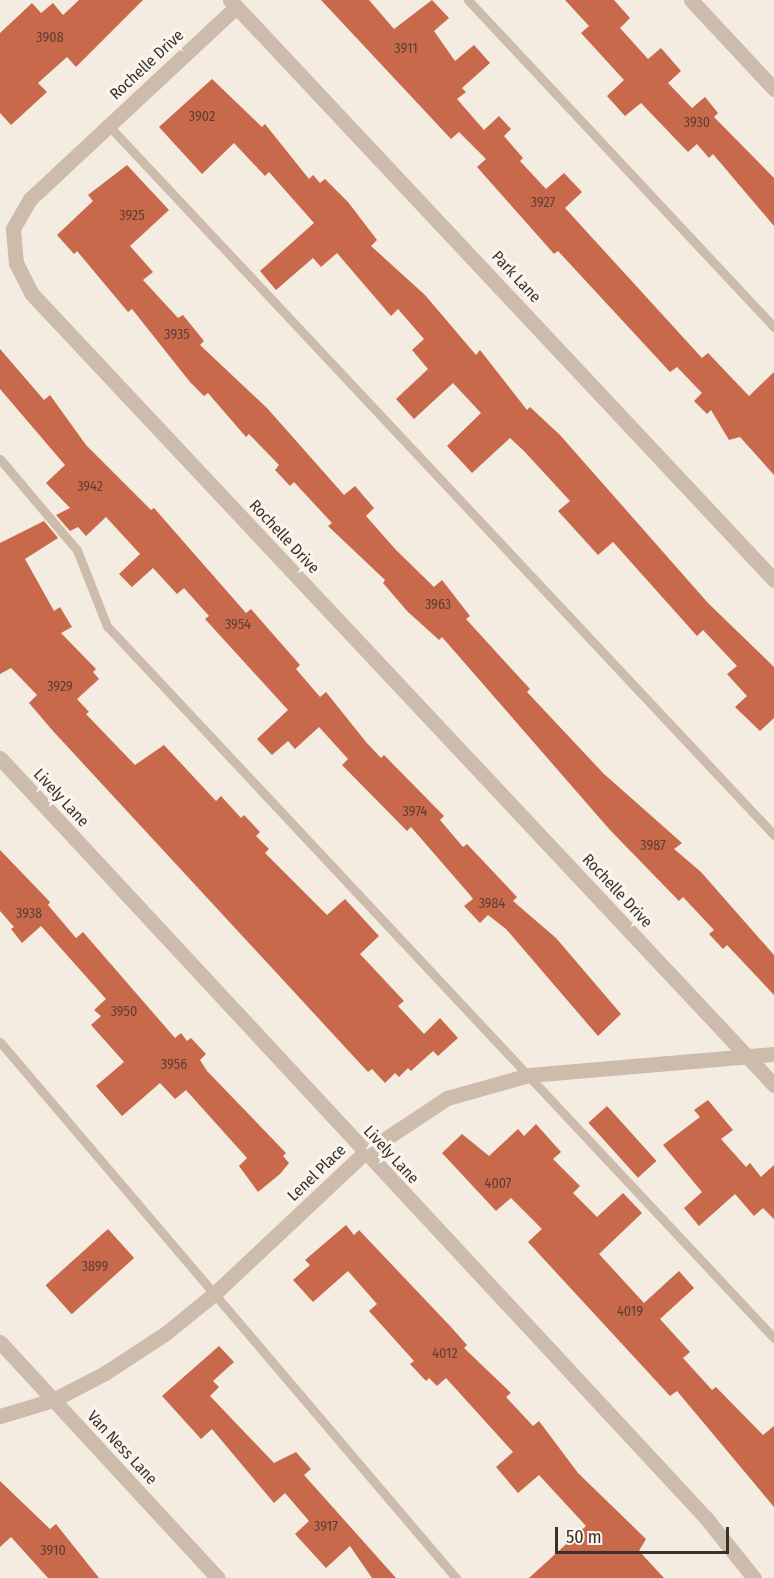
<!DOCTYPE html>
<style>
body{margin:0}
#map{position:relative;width:774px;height:1578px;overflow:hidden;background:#f4ebe1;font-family:"Fira Sans Condensed",sans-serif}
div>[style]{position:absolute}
.building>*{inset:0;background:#c8694b;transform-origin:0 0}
.service>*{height:9px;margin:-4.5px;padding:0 4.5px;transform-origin:4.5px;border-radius:4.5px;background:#cdbbac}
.minor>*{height:15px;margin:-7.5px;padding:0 7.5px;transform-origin:7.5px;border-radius:7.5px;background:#cdbbac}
.tertiary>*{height:15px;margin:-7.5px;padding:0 7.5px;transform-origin:7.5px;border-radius:7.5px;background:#cdbbac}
span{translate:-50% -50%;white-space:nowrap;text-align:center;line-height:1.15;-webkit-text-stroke:6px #fbf5ee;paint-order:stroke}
.number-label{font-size:14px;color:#5e3e33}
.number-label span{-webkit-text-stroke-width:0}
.street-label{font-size:16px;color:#3b302b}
.scale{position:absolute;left:555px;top:1527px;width:174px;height:27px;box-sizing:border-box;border:3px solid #3b302b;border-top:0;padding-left:8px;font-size:18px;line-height:21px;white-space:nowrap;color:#3b302b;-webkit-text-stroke:4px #fbf5ee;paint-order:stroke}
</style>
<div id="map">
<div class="building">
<i style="clip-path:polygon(79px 0,143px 0,76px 67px,67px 57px,38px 83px,47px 92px,11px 125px,0 113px,0 33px,32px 3px,41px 13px,53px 3px,63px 15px)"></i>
<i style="clip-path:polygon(321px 0,369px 0,394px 29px,432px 0,449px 18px,434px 31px,455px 61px,474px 45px,490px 63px,462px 88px,466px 92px,457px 99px,484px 130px,499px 116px,511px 129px,504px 136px,523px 158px,520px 161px,546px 189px,564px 173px,582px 192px,565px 208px,702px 358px,708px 353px,749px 396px,774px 372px,774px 475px,740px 437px,729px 440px,711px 410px,707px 414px,694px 401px,702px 393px,677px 367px,670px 372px,558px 251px,554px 254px,547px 246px,477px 167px,486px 159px,459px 132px,451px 139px)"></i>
<i style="clip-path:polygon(565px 0,614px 0,630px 18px,620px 28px,648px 59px,661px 48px,681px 71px,668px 83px,692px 108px,705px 97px,718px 113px,714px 117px,774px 178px,774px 226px,713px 154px,709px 158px,697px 144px,688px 152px,641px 103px,625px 116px,607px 96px,624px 80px,581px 33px,589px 26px)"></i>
<i style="clip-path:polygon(212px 79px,262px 127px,265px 124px,309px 179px,313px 175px,320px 183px,325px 179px,348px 202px,377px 240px,371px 246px,425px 295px,476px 355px,480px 350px,527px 410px,530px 407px,560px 435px,708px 603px,774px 667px,774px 718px,760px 731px,735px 707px,747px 696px,727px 674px,737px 666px,703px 630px,697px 636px,613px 542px,598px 555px,558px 511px,570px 501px,524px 451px,510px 438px,472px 473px,447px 446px,481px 413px,453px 383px,414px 419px,396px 399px,428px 369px,412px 350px,424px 339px,398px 309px,391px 316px,337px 253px,321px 267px,313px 258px,276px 290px,260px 271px,314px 223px,269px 172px,265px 176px,234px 143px,202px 174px,159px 127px)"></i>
<i style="clip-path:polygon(127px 165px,169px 210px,130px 246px,153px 272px,143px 280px,178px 318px,183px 315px,204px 341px,200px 345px,267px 408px,344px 495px,355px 486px,374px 508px,366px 516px,396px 550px,434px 587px,442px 580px,470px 616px,466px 619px,530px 689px,527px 692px,604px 774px,682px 843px,674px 849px,701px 872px,774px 955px,774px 995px,727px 945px,723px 949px,709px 934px,714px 930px,683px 897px,679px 901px,610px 830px,442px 637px,439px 640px,407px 611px,383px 583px,385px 580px,328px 526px,332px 523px,294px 482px,290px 486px,275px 470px,279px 465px,249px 434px,246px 437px,208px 393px,204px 396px,190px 382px,132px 309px,128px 312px,77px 251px,74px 254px,57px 235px,93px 201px,88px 195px)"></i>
<i style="clip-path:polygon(0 349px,44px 400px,50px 395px,86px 445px,151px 510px,154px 508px,246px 613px,251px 609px,300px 665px,296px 669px,320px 697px,326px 692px,366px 742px,381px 758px,384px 755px,444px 816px,440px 820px,463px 847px,467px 844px,517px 897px,513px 901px,556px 938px,621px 1014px,598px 1036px,506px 929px,488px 915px,480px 923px,464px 906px,473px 899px,470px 895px,411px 827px,407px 831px,342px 765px,348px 759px,319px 727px,295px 749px,288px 741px,272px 755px,257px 739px,288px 710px,205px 619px,209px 616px,184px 588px,177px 594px,153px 568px,132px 587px,119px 574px,140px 554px,106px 517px,86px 536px,78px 527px,70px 531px,56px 515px,70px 508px,46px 483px,65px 465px,0 389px)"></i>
<i style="clip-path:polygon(44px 521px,58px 538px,25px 559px,54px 611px,60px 607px,72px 627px,61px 633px,96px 669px,93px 672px,99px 679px,77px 699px,89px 712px,86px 714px,135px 765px,164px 745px,216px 801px,221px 796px,241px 818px,244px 815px,260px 832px,256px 836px,269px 849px,265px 853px,327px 915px,345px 899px,379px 936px,360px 954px,404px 1001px,398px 1006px,424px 1034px,440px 1018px,458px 1038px,438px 1056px,433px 1051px,411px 1071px,408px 1068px,399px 1077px,395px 1073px,385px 1083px,372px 1069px,368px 1072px,53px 731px,29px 703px,37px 695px,11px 668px,0 674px,0 543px)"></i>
<i style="clip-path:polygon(0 850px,50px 902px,48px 905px,76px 938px,83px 932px,175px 1038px,181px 1033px,187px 1041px,191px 1038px,206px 1054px,200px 1060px,207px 1071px,286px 1153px,283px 1156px,289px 1163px,280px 1174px,258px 1192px,239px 1166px,247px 1158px,186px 1090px,175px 1099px,160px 1083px,122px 1116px,96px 1086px,124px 1062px,91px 1025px,101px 1016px,94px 1010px,106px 999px,41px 926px,22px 943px,11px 929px,14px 927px,0 911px)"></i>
<i style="clip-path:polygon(708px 1100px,733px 1130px,721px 1139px,746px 1167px,750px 1163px,761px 1177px,774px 1165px,774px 1219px,763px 1208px,754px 1216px,735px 1194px,699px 1226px,684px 1208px,702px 1192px,663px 1145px,700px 1117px,694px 1110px)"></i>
<i style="left:607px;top:1106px;width:74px;height:25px;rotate:48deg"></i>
<i style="clip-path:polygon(536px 1124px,561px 1152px,553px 1159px,580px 1186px,573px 1193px,597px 1217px,623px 1193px,642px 1213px,599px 1254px,644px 1303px,679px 1271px,694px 1288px,660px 1319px,690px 1352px,683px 1358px,712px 1390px,716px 1387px,763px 1435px,774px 1426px,774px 1507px,677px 1391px,670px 1396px,528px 1242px,542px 1229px,511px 1198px,496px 1211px,442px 1153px,462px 1134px,489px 1156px,518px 1129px,524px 1136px)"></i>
<i style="clip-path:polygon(346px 1225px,354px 1235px,359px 1230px,451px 1327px,467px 1345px,464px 1348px,511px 1393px,506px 1397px,533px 1426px,539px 1421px,578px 1473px,646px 1539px,639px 1551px,664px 1578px,529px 1578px,586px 1526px,539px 1475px,518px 1493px,496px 1467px,513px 1452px,446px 1378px,437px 1386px,429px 1378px,426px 1381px,410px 1364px,414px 1361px,369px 1311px,377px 1304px,348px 1271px,313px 1302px,293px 1280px,310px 1265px,305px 1260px)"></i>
<i style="left:108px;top:1229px;width:39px;height:84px;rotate:48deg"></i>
<i style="clip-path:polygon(219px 1346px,234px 1362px,213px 1381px,219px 1387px,210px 1396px,274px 1463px,296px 1452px,311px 1469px,304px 1475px,396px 1578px,372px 1578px,350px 1546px,326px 1568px,295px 1534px,309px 1521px,285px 1493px,274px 1503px,212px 1429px,201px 1439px,162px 1396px)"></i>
<i style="clip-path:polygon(0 1481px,50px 1529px,56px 1524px,99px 1578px,48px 1578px,11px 1537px,0 1547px)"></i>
</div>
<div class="service">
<i style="left:468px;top:0;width:448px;rotate:46.9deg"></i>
<i style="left:109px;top:126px;width:972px;rotate:46.83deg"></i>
<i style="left:0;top:459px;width:119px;rotate:49.8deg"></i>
<i style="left:77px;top:550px;width:82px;rotate:68.5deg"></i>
<i style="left:107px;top:626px;width:976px;rotate:46.87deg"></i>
<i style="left:0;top:1042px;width:704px;rotate:49.61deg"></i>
</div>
<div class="minor">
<i style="left:691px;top:0;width:122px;rotate:47deg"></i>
<i style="left:236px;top:7px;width:282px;rotate:137deg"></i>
<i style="left:30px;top:199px;width:34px;rotate:120deg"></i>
<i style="left:13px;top:229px;width:34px;rotate:85deg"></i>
<i style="left:16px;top:263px;width:34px;rotate:63deg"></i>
<i style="left:31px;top:293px;width:1086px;rotate:46.83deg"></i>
<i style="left:0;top:758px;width:1037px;rotate:47.11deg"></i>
<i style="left:706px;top:1518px;width:77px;rotate:51.3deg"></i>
<i style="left:0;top:1342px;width:321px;rotate:47.3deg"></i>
<i style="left:0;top:1416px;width:55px;rotate:-16.8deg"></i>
<i style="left:53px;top:1400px;width:59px;rotate:-27.4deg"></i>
<i style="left:105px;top:1373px;width:73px;rotate:-33.3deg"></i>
<i style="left:166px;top:1333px;width:62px;rotate:-39.1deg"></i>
<i style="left:214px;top:1294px;width:206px;rotate:-43.2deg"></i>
<i style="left:364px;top:1153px;width:100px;rotate:-33.5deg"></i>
<i style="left:447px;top:1098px;width:85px;rotate:-15.7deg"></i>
<i style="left:529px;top:1075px;width:246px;rotate:-4.9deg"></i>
</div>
<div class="tertiary">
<i style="left:230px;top:0;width:795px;rotate:46.83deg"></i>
</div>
<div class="number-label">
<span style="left:50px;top:38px">3908</span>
<span style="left:406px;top:49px">3911</span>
<span style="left:202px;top:117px">3902</span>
<span style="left:697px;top:123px">3930</span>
<span style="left:543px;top:203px">3927</span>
<span style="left:132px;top:216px">3925</span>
<span style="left:177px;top:335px">3935</span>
<span style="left:90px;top:487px">3942</span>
<span style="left:438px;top:605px">3963</span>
<span style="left:238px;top:625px">3954</span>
<span style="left:60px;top:687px">3929</span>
<span style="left:415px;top:812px">3974</span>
<span style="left:653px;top:846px">3987</span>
<span style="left:492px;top:904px">3984</span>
<span style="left:29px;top:914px">3938</span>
<span style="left:124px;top:1012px">3950</span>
<span style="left:174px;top:1065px">3956</span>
<span style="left:498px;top:1184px">4007</span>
<span style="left:95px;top:1267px">3899</span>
<span style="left:630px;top:1312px">4019</span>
<span style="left:445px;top:1354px">4012</span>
<span style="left:326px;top:1527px">3917</span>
<span style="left:53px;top:1551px">3910</span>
</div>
<div class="street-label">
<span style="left:147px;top:65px;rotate:-43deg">Rochelle Drive</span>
<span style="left:516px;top:277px;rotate:47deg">Park Lane</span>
<span style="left:284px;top:537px;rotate:47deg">Rochelle Drive</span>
<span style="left:61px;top:798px;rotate:47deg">Lively Lane</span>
<span style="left:617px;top:891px;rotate:47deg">Rochelle Drive</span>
<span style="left:391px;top:1155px;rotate:47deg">Lively Lane</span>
<span style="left:317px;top:1173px;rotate:-44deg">Lenel Place</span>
<span style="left:122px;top:1448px;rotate:47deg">Van Ness Lane</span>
</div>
<div class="scale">50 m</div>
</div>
